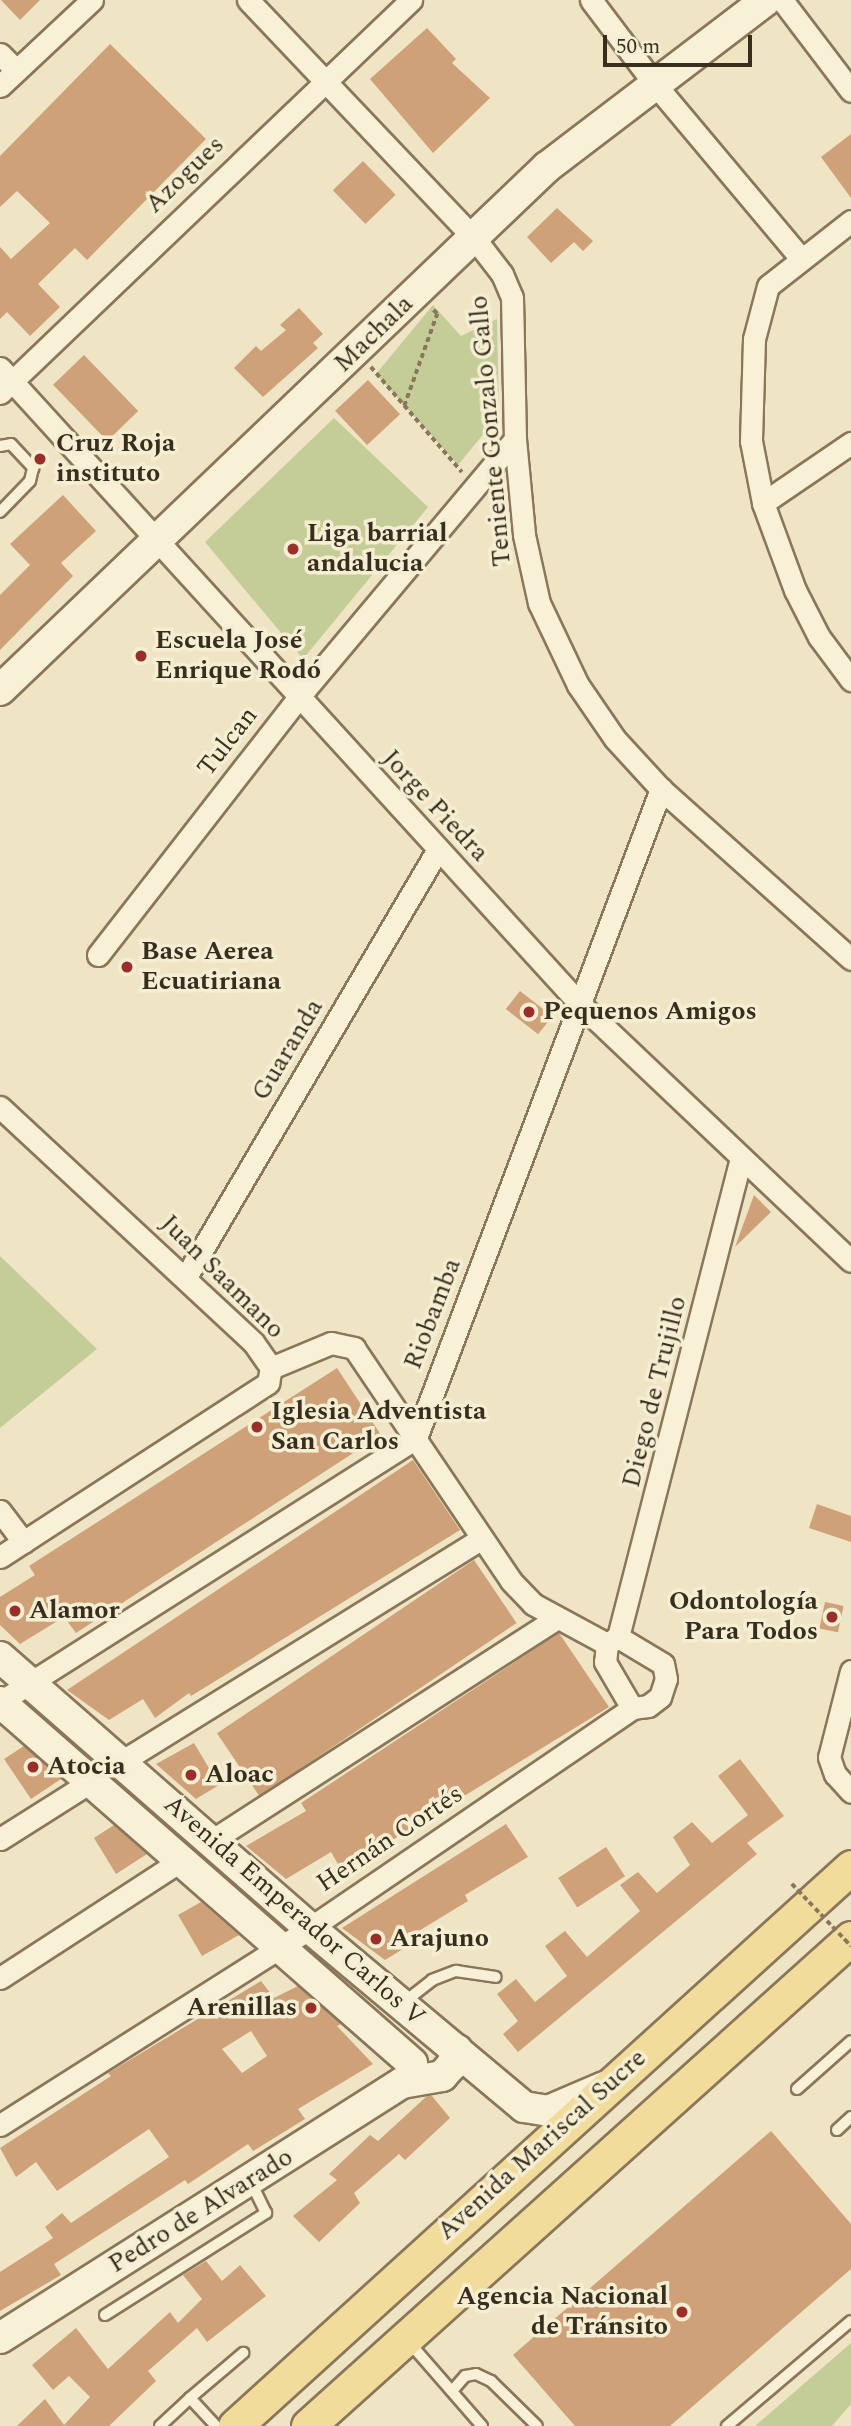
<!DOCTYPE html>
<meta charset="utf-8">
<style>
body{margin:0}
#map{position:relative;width:851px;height:2426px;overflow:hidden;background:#efe4c4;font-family:Spectral,serif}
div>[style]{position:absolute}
.green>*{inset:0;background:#c4cd97}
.building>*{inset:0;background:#cea179;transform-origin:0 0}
.path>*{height:3.5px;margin-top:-1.75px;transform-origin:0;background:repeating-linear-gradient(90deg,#8a765a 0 5px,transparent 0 8.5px)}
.roads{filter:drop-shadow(2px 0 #8a765a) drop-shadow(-2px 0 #8a765a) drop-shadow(0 2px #8a765a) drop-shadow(0 -2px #8a765a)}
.service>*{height:10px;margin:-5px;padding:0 5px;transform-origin:5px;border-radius:5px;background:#f9f1d7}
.minor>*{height:21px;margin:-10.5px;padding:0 10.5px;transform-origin:10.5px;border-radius:10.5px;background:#f9f1d7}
.secondary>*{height:30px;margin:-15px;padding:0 15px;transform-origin:15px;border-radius:15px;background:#f9f1d7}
.primary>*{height:33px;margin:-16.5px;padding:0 16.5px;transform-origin:16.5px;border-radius:16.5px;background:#f2dc9b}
.path-bridge>*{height:3.5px;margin-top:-1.75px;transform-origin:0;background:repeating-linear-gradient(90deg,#8a765a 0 5px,transparent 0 8.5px)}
.dots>*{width:19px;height:19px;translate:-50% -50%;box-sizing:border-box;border:4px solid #f6eed3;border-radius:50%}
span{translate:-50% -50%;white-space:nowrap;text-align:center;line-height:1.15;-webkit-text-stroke:7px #f6eed3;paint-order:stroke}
.street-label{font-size:26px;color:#392d1e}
.poi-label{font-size:26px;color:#392d1e;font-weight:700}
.left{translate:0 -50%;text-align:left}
.right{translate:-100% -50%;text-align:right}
.scale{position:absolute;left:603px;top:35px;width:149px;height:32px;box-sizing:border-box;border:4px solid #392d1e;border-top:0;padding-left:9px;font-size:21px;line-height:24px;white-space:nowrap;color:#392d1e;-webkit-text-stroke:5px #f6eed3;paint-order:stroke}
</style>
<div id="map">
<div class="green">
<i style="clip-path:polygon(433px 305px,461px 336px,497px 319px,499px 415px,458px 465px,376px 374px)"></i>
<i style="clip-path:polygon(334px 418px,428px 507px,303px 659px,205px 542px)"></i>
<i style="clip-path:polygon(0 1256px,97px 1349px,0 1428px)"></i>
<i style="clip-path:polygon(851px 2343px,851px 2404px,832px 2426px,755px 2426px)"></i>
</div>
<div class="building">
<i style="clip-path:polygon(1px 0,40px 0,20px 20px)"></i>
<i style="clip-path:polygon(427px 28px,456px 59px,452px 63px,490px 98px,433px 153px,370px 79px)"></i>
<i style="clip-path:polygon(110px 44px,206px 139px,87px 260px,75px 248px,38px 284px,60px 307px,30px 336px,7px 312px,0 319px,0 247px,11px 259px,50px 223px,17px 191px,0 207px,0 156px)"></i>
<i style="clip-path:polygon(851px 134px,851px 198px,821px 157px)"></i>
<i style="left:363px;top:161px;width:47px;height:42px;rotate:46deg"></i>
<i style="clip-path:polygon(557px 208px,593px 241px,583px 251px,574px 242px,551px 263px,527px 237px)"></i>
<i style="clip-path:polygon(299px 308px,323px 334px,313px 343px,318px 348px,263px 397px,234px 368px,256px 346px,261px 351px,286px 330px,280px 325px)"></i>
<i style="left:84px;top:355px;width:78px;height:43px;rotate:46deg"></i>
<i style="left:368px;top:380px;width:47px;height:45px;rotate:47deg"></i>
<i style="clip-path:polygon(63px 495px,96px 531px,61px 563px,73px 576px,0 650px,0 595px,30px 565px,10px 544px)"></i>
<i style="left:520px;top:991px;width:41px;height:23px;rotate:38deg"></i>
<i style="clip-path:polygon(754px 1195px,771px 1212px,735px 1247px)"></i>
<i style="clip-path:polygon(337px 1368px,381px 1435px,76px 1633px,64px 1617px,20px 1644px,0 1625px,0 1597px,35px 1575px,29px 1566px)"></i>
<i style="clip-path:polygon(413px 1460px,460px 1530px,191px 1696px,189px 1693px,155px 1718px,143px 1699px,109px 1720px,67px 1690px)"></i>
<i style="clip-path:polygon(817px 1504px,851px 1516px,851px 1542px,809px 1528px)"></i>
<i style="left:474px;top:1560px;width:76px;height:310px;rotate:56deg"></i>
<i style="left:825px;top:1602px;width:19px;height:27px;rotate:12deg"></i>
<i style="clip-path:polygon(559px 1633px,609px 1707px,342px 1871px,331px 1852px,286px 1879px,246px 1846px,306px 1811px,301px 1803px)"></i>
<i style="clip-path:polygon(194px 1743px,219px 1785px,196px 1799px,156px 1764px)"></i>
<i style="clip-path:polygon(24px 1746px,61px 1779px,31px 1799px,4px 1759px)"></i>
<i style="clip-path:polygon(740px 1759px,784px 1816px,747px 1843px,757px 1854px,518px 2052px,503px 2034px,518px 2021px,497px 1994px,516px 1979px,535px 2002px,567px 1976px,545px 1946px,565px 1931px,587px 1957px,640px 1911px,620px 1885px,638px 1872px,657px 1893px,690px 1865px,673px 1837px,692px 1822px,712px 1843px,748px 1815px,718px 1776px)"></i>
<i style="clip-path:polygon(506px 1824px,528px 1857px,465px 1895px,468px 1901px,399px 1943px,403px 1949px,385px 1960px,342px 1928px)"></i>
<i style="clip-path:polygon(114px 1825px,147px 1854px,116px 1874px,94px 1838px)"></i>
<i style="left:606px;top:1847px;width:35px;height:57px;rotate:57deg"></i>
<i style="clip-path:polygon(201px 1902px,239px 1935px,202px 1956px,178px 1915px)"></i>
<i style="clip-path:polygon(evenodd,261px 1981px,274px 1998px,298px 1986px,341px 2024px,337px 2026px,373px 2064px,298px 2109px,305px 2119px,253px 2151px,248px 2144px,188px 2184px,185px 2180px,54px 2264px,61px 2275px,0 2311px,0 2272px,53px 2238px,45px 2227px,62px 2213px,71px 2223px,169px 2157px,149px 2129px,57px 2191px,36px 2162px,16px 2177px,0 2148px,111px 2076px,108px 2073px,261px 1981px,251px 2031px,267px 2056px,242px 2073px,222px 2049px,251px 2031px)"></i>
<i style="clip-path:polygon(427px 2096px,432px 2096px,450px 2118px,405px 2160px,399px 2154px,354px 2193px,360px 2203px,319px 2242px,293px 2216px,337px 2180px,329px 2174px,370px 2135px,378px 2141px)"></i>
<i style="clip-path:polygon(771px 2131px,851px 2224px,851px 2269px,670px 2426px,575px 2426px,513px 2355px)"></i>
<i style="clip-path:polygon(206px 2261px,222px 2281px,240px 2265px,266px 2296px,207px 2342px,197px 2328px,148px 2371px,156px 2381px,109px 2426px,17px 2426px,45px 2399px,64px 2425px,90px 2397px,69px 2376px,53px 2390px,32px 2365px,76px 2328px,108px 2369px,170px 2312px,178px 2323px,202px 2299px,183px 2275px)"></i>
</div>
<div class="path">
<i style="left:371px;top:367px;width:139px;rotate:49.1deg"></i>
<i style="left:404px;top:406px;width:98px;rotate:-70.3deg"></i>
<i style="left:437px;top:314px;width:6px;rotate:-135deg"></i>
</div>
<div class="roads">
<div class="service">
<i style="left:0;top:446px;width:11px;rotate:-10deg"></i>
<i style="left:11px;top:444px;width:33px;rotate:47deg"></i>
<i style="left:33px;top:468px;width:13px;rotate:103deg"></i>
<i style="left:30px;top:481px;width:43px;rotate:134.1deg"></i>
<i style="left:403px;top:2003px;width:37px;rotate:-38deg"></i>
<i style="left:432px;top:1980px;width:26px;rotate:-21deg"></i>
<i style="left:456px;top:1971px;width:40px;rotate:8.5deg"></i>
<i style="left:797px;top:2089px;width:72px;rotate:-41.6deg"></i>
<i style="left:837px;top:2130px;width:19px;rotate:-43deg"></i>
<i style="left:105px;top:2315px;width:191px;rotate:-32.4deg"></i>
<i style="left:266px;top:2213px;width:34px;rotate:-116deg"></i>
<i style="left:408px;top:2341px;width:113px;rotate:49deg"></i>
<i style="left:452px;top:2391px;width:20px;rotate:-49deg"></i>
<i style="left:465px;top:2376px;width:11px;rotate:-10deg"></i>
<i style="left:476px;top:2374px;width:17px;rotate:25deg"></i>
<i style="left:491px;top:2381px;width:64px;rotate:44.4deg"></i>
<i style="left:190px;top:2398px;width:70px;rotate:-40.3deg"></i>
<i style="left:160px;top:2426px;width:41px;rotate:-43deg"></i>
<i style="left:190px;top:2398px;width:38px;rotate:47deg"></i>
<i style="left:727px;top:2426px;width:162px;rotate:-40.3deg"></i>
</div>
<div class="minor">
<i style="left:248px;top:0;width:330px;rotate:46.5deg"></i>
<i style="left:475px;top:239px;width:44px;rotate:52.4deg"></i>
<i style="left:502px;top:274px;width:25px;rotate:67deg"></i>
<i style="left:512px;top:297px;width:142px;rotate:88.8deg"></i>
<i style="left:515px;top:439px;width:96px;rotate:84.6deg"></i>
<i style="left:524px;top:535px;width:70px;rotate:77.6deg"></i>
<i style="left:539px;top:603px;width:91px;rotate:64.6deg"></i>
<i style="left:578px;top:685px;width:65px;rotate:55.6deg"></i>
<i style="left:615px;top:739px;width:68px;rotate:47.4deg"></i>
<i style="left:661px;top:789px;width:255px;rotate:41.8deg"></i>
<i style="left:591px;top:0;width:103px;rotate:52.9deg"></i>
<i style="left:653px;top:82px;width:229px;rotate:50deg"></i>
<i style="left:782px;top:0;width:114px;rotate:52.8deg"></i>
<i style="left:0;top:54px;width:23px;rotate:45deg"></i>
<i style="left:0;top:86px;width:126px;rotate:-43.1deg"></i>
<i style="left:851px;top:221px;width:105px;rotate:141.9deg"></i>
<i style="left:768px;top:286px;width:55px;rotate:104.8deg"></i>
<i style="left:754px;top:339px;width:102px;rotate:91.7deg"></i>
<i style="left:751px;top:441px;width:63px;rotate:79deg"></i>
<i style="left:763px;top:503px;width:93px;rotate:69.8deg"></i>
<i style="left:795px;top:590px;width:53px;rotate:62.9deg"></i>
<i style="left:819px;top:637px;width:54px;rotate:53.3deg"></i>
<i style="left:0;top:368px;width:861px;rotate:47.64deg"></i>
<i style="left:580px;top:1004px;width:373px;rotate:43.5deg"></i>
<i style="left:0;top:393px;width:569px;rotate:-43.72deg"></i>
<i style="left:763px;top:503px;width:107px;rotate:-34.3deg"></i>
<i style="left:98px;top:955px;width:324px;rotate:-52.1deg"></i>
<i style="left:297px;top:699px;width:339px;rotate:-50deg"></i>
<i style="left:0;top:1107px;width:345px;rotate:42.9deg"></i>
<i style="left:253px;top:1342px;width:32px;rotate:55deg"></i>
<i style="left:186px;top:1277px;width:496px;rotate:-59.5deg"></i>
<i style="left:271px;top:1368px;width:65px;rotate:-22.6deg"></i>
<i style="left:331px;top:1343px;width:24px;rotate:12deg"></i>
<i style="left:354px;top:1348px;width:281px;rotate:56deg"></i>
<i style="left:511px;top:1581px;width:32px;rotate:46deg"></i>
<i style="left:533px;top:1604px;width:84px;rotate:28.4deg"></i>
<i style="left:0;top:1511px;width:39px;rotate:53deg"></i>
<i style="left:0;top:1557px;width:320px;rotate:-33deg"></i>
<i style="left:268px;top:1383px;width:15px;rotate:-79deg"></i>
<i style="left:618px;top:1637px;width:495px;rotate:-75.6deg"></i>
<i style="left:618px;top:1637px;width:13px;rotate:148deg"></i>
<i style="left:607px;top:1644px;width:18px;rotate:96deg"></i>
<i style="left:605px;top:1662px;width:53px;rotate:59.6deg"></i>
<i style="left:851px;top:1671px;width:89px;rotate:104.3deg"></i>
<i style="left:829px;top:1757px;width:18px;rotate:71deg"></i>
<i style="left:835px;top:1774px;width:24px;rotate:48deg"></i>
<i style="left:0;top:1702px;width:493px;rotate:-32.4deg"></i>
<i style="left:416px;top:1438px;width:694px;rotate:-69.32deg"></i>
<i style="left:121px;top:1762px;width:423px;rotate:-31.8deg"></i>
<i style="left:0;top:1839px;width:107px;rotate:-32.3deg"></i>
<i style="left:211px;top:1841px;width:412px;rotate:-32.8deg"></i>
<i style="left:0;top:1978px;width:215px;rotate:-33deg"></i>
<i style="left:0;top:2125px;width:367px;rotate:-32.4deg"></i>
<i style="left:310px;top:1928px;width:390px;rotate:-34.3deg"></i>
<i style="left:632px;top:1708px;width:16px;rotate:-7deg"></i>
<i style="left:648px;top:1706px;width:15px;rotate:-37deg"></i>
<i style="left:660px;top:1697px;width:19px;rotate:-72deg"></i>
<i style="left:666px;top:1679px;width:15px;rotate:-101deg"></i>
<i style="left:663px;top:1664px;width:52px;rotate:-149deg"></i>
</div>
<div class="secondary">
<i style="left:0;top:690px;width:757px;rotate:-43.72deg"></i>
<i style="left:547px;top:167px;width:275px;rotate:-37.3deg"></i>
<i style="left:0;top:1657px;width:412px;rotate:41.2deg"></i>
<i style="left:310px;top:1928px;width:279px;rotate:39.9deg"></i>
<i style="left:524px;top:2107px;width:24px;rotate:9deg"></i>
<i style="left:548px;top:2111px;width:61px;rotate:-23.2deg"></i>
<i style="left:0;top:1702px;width:548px;rotate:41.23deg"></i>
<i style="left:0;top:2338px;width:476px;rotate:-32.4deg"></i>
<i style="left:402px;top:2083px;width:41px;rotate:-9.9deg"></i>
<i style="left:442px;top:2076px;width:15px;rotate:-48deg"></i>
<i style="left:452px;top:2065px;width:16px;rotate:-72deg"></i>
</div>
<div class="primary">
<i style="left:235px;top:2426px;width:832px;rotate:-42.22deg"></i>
<i style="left:308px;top:2426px;width:730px;rotate:-41.95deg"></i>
</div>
</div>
<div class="path-bridge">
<i style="left:792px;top:1884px;width:86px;rotate:46.4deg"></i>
</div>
<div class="dots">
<i style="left:40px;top:459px;background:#9a2e29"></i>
<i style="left:293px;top:549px;background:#9a2e29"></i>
<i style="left:141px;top:656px;background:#9a2e29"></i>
<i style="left:127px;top:967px;background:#9a2e29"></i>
<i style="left:529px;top:1012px;background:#9a2e29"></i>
<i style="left:257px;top:1427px;background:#9a2e29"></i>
<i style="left:15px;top:1611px;background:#9a2e29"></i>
<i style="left:832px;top:1617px;background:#9a2e29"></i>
<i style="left:33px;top:1767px;background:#9a2e29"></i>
<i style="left:191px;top:1775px;background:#9a2e29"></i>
<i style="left:376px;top:1939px;background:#9a2e29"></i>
<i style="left:311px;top:2008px;background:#9a2e29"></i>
<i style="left:682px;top:2312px;background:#9a2e29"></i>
</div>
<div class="street-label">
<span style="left:185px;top:175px;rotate:-44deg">Azogues</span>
<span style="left:374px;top:334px;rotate:-44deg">Machala</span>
<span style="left:491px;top:431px;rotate:-95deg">Teniente Gonzalo Gallo</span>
<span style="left:228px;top:742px;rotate:-52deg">Tulcan</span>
<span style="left:435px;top:806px;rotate:47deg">Jorge Piedra</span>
<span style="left:288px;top:1050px;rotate:-59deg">Guaranda</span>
<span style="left:222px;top:1277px;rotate:45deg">Juan Saamano</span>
<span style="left:433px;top:1314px;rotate:-69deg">Riobamba</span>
<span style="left:655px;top:1392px;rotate:-76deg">Diego de Trujillo</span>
<span style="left:390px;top:1839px;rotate:-34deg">Hernán Cortés</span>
<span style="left:294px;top:1911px;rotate:41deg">Avenida Emperador Carlos V</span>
<span style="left:542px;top:2145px;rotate:-42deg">Avenida Mariscal Sucre</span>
<span style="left:201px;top:2211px;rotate:-32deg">Pedro de Alvarado</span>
</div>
<div class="poi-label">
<span class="left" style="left:56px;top:459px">Cruz Roja<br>instituto</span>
<span class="left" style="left:307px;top:549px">Liga barrial<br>andalucia</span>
<span class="left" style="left:155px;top:656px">Escuela José<br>Enrique Rodó</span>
<span class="left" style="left:141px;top:967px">Base Aerea<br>Ecuatiriana</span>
<span class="left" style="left:543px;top:1012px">Pequenos Amigos</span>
<span class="left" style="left:271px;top:1427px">Iglesia Adventista<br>San Carlos</span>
<span class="right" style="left:818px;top:1617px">Odontología<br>Para Todos</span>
<span class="left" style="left:29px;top:1611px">Alamor</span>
<span class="left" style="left:47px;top:1767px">Atocia</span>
<span class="left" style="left:205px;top:1775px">Aloac</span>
<span class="left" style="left:390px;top:1939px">Arajuno</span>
<span class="right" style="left:297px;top:2008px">Arenillas</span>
<span class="right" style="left:668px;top:2312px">Agencia Nacional<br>de Tránsito</span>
</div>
<div class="scale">50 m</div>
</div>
